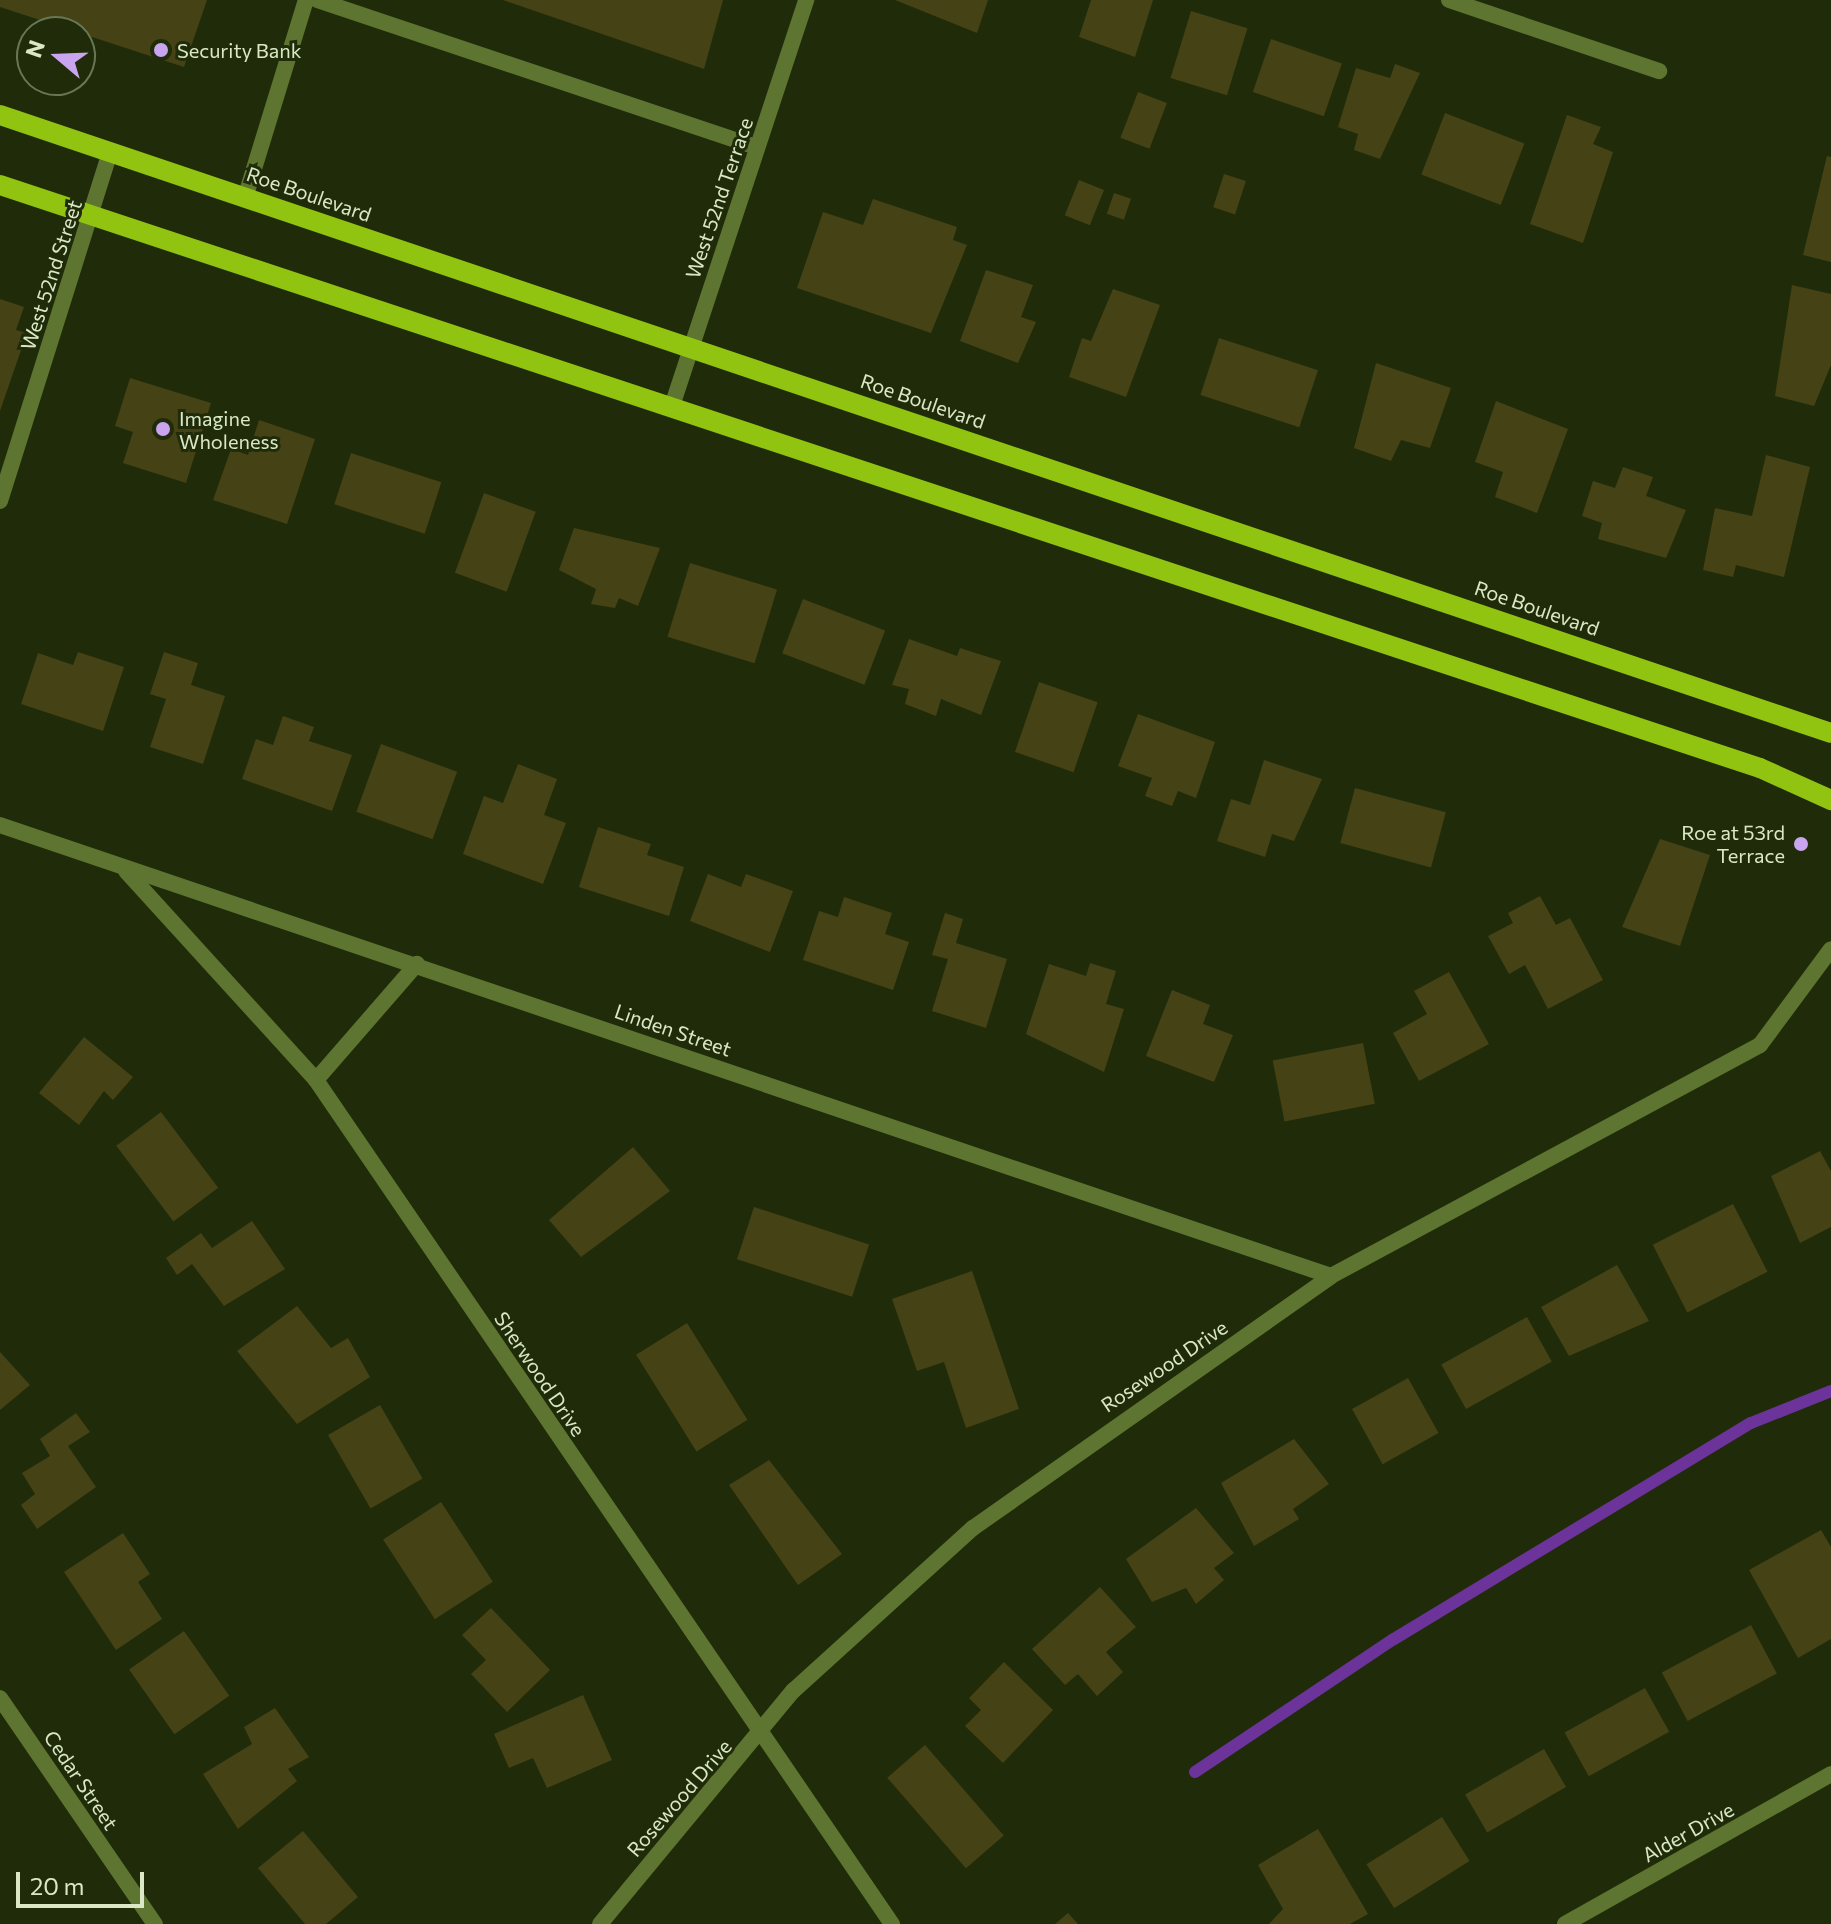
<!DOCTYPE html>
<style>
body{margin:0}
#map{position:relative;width:1831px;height:1924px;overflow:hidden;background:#202c09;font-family:Commissioner,sans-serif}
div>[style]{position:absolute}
.stream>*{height:12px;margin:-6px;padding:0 6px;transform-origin:6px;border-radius:6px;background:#6c349a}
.building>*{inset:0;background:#454215;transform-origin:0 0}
.service>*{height:16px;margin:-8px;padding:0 8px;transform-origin:8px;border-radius:8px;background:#5d7530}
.minor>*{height:16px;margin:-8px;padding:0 8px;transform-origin:8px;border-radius:8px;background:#5d7530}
.primary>*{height:20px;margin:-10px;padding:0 10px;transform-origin:10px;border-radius:10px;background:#91c311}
.dots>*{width:22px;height:22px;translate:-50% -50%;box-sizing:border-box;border:4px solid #202c09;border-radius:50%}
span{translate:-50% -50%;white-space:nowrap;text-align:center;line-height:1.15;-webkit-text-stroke:6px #202c09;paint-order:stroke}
.poi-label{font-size:20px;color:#dae8c6}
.left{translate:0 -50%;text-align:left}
.right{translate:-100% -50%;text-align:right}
.street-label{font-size:20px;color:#dae8c6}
.north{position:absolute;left:16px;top:16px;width:80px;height:80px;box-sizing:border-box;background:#202c09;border:2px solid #6a7755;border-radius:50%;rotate:289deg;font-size:22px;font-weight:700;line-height:32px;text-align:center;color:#dae8c6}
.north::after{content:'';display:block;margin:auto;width:28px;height:36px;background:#c8a5ee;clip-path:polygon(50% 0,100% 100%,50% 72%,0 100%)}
.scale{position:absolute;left:16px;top:1872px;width:128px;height:36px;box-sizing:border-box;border:4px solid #dae8c6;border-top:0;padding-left:10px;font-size:24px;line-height:28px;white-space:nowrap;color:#dae8c6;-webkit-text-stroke:6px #202c09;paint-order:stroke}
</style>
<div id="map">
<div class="stream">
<i style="left:1195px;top:1772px;width:239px;rotate:-33.8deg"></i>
<i style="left:1394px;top:1639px;width:417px;rotate:-31.2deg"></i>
<i style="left:1751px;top:1423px;width:86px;rotate:-21.8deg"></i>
</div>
<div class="building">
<i style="clip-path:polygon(0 0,207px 0,184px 67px,0 7px)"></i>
<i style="clip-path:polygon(503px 0,723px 0,704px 69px)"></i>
<i style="clip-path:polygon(895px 0,988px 0,977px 33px)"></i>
<i style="clip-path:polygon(1091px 0,1153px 0,1135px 57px,1079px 37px)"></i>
<i style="left:1191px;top:11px;width:59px;height:70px;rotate:17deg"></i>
<i style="left:1271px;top:39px;width:75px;height:56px;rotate:19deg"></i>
<i style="clip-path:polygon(1395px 64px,1420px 73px,1380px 159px,1354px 150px,1358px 134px,1338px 127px,1356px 68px,1390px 78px)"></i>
<i style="left:1138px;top:92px;width:31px;height:49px;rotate:21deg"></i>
<i style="left:1445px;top:113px;width:85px;height:66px;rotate:21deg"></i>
<i style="clip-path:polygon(1567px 115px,1601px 127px,1593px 144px,1613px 152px,1583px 243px,1530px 224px)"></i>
<i style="clip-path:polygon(1827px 156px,1831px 157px,1831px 262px,1803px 255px)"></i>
<i style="left:1224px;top:174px;width:23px;height:35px;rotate:18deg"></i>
<i style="left:1079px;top:180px;width:27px;height:38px;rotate:22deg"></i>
<i style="left:1114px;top:193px;width:18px;height:22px;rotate:19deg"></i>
<i style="clip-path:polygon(873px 199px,957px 227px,953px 240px,967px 245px,931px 333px,797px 288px,823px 212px,863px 225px)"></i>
<i style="clip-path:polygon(986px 270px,1033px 285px,1021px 317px,1036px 322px,1018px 363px,960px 341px)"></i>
<i style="clip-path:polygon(1792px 285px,1831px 294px,1831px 365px,1814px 406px,1775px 396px)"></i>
<i style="clip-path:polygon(1113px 289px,1160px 305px,1126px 397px,1069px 377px,1082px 338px,1091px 341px)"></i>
<i style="clip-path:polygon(0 299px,24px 307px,16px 330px,27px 333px,0 411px)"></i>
<i style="left:1219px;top:338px;width:104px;height:60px;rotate:18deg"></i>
<i style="clip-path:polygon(1376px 363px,1451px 388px,1430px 448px,1401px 440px,1391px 461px,1354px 448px)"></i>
<i style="clip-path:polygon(130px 378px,211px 403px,186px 483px,123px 463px,133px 432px,115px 426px)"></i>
<i style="clip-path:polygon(1496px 401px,1568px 429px,1537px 513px,1495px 497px,1503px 472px,1475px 462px)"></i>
<i style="clip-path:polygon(259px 420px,315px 439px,287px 524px,213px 500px,231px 449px,248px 455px)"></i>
<i style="left:351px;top:453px;width:95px;height:54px;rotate:18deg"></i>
<i style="clip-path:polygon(1766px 455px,1810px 467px,1784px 577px,1736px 565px,1733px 577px,1703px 570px,1715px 508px,1752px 516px)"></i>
<i style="clip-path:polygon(1623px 467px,1653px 477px,1646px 496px,1686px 510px,1666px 558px,1598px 539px,1602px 523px,1582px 516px,1593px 481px,1615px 488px)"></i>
<i style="left:484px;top:493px;width:55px;height:85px;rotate:20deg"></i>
<i style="clip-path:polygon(574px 528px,660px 548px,638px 606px,619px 598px,615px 608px,591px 604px,596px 589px,559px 570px)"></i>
<i style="left:690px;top:563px;width:91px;height:77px;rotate:17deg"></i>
<i style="left:803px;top:599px;width:88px;height:58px;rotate:21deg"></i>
<i style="clip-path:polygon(909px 639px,957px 656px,960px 648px,1001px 661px,981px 715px,941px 699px,936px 716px,905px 704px,909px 689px,892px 685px)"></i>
<i style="clip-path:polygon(78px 652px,124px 667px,103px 731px,21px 704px,38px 653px,73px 665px)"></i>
<i style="clip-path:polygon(164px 652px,198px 663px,191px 685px,225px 696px,203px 764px,150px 747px,166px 699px,150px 694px)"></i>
<i style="left:1039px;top:682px;width:62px;height:74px;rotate:19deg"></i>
<i style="clip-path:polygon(1138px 714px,1215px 742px,1196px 798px,1178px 791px,1172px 806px,1145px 796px,1152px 778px,1118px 766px)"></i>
<i style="clip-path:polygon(283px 716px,314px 727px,309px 741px,352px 755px,332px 811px,242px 779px,256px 739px,273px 745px)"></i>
<i style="left:381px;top:744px;width:81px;height:72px;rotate:20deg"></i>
<i style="clip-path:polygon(1264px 760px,1322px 779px,1294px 841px,1272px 834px,1265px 857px,1217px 841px,1231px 799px,1250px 805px)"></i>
<i style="clip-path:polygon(518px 764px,557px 779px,544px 815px,566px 823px,543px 884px,463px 854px,484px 796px,503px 803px)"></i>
<i style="left:1355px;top:788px;width:94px;height:57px;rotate:15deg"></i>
<i style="clip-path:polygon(598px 827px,651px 844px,647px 855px,684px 867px,669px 916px,579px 887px)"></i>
<i style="clip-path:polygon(1660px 839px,1710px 855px,1680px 946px,1622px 927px)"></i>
<i style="clip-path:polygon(708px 874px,741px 887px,746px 874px,793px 891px,770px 952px,690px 921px)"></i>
<i style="clip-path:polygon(1540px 896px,1556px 925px,1570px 918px,1603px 980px,1548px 1009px,1525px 965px,1509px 974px,1488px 936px,1513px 923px,1508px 913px)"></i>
<i style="clip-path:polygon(844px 897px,892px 913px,885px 934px,909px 942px,893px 990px,803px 960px,819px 911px,838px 917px)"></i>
<i style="clip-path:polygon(945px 913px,963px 919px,956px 943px,1007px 959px,986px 1028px,932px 1011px,948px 959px,932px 955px)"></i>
<i style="clip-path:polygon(1090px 963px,1116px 971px,1106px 1004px,1124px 1009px,1104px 1072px,1026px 1034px,1049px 964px,1086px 976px)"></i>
<i style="clip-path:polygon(1449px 972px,1489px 1044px,1419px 1081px,1393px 1033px,1427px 1014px,1414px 991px)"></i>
<i style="clip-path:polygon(1172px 990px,1210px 1005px,1203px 1024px,1233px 1035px,1214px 1082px,1146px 1056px)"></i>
<i style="clip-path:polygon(84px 1037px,133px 1077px,113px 1100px,104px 1091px,79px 1125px,39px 1093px)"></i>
<i style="left:1363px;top:1043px;width:62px;height:92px;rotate:79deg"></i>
<i style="left:161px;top:1112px;width:95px;height:56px;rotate:53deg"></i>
<i style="clip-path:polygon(633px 1147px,670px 1191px,581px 1257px,549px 1220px)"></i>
<i style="clip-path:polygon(1820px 1151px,1831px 1171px,1831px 1227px,1800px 1243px,1771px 1176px)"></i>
<i style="left:1733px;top:1204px;width:76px;height:90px;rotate:63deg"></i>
<i style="left:754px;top:1207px;width:121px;height:55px;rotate:18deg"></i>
<i style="clip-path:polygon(252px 1221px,285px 1269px,224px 1306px,192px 1264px,177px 1275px,166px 1258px,201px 1233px,212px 1248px)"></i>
<i style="clip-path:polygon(1617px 1265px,1649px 1321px,1569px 1356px,1541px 1307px)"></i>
<i style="clip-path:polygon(972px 1271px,1019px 1409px,966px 1428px,944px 1362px,917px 1371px,892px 1299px)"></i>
<i style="clip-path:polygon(297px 1306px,331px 1348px,348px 1338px,370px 1377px,297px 1424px,237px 1351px)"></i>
<i style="left:1527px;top:1317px;width:51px;height:98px;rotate:61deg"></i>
<i style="left:687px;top:1323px;width:114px;height:60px;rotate:58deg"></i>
<i style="clip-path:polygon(0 1352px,30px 1385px,0 1410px)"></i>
<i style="left:1408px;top:1378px;width:63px;height:64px;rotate:61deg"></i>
<i style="left:380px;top:1405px;width:85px;height:60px;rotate:60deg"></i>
<i style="clip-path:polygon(76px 1413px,90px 1432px,68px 1446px,96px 1487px,37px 1529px,21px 1505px,35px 1494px,22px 1473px,50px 1456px,40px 1439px)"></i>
<i style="clip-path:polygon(1294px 1439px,1329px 1484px,1293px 1509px,1299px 1519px,1254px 1546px,1221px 1483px)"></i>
<i style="clip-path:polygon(769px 1460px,842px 1554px,798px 1585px,729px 1485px)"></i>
<i style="left:441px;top:1502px;width:95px;height:69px;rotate:57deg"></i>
<i style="clip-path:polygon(1196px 1508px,1234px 1553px,1214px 1568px,1224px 1580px,1196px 1604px,1186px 1588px,1152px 1602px,1126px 1559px)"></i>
<i style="clip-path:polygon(1821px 1530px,1831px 1547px,1831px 1639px,1798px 1658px,1749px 1570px)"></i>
<i style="clip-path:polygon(123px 1533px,150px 1574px,138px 1582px,162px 1619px,116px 1650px,64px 1572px)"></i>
<i style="clip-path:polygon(1100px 1587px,1136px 1627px,1106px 1652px,1123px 1672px,1097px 1696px,1078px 1674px,1065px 1685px,1032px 1649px)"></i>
<i style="clip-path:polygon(491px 1608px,550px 1670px,507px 1712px,471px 1674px,486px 1660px,462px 1635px)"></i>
<i style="left:1751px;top:1625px;width:55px;height:101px;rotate:62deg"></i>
<i style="left:184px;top:1631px;width:79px;height:67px;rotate:55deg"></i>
<i style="clip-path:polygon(1004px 1662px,1053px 1710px,1003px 1763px,965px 1726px,981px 1710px,969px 1698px)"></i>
<i style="left:1645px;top:1688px;width:50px;height:92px;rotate:61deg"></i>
<i style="clip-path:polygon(583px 1695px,612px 1760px,547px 1788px,533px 1758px,509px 1768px,494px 1734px)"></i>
<i style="clip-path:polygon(275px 1708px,309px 1757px,288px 1769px,297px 1781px,238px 1829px,203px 1774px,252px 1744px,244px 1727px)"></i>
<i style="left:925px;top:1745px;width:120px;height:50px;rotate:49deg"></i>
<i style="left:1544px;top:1749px;width:44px;height:91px;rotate:60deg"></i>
<i style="left:1442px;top:1817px;width:52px;height:89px;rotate:58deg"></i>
<i style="clip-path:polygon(1318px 1829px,1368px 1914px,1350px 1924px,1269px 1924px,1283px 1909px,1258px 1865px)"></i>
<i style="clip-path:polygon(303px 1831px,358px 1897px,326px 1924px,305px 1924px,258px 1868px)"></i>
<i style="clip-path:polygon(1068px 1913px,1078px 1924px,1055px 1924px)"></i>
</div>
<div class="service">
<i style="left:317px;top:0;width:464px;rotate:18.5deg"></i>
<i style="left:245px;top:198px;width:207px;rotate:-72.9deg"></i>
</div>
<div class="minor">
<i style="left:1449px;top:0;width:222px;rotate:18.7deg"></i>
<i style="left:671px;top:409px;width:431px;rotate:-71.7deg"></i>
<i style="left:0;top:501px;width:365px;rotate:-72.5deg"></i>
<i style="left:0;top:825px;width:1405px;rotate:18.72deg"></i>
<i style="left:126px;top:871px;width:282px;rotate:47.7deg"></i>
<i style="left:316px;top:1080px;width:1022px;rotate:55.69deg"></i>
<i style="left:316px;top:1080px;width:154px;rotate:-49deg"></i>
<i style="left:0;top:1698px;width:274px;rotate:55.6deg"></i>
<i style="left:600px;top:1924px;width:303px;rotate:-50.4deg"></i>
<i style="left:793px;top:1691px;width:243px;rotate:-42.2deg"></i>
<i style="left:973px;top:1528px;width:438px;rotate:-35.1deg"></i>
<i style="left:1331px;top:1276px;width:487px;rotate:-28.3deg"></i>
<i style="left:1760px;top:1045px;width:119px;rotate:-53.5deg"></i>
<i style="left:1565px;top:1924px;width:305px;rotate:-29.4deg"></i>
</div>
<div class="primary">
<i style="left:0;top:115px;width:1932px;rotate:18.65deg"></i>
<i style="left:0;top:185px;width:1854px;rotate:18.33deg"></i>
<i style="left:1760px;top:768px;width:78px;rotate:24.3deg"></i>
</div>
<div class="dots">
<i style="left:161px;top:50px;background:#c8a5ee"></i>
<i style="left:163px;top:429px;background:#c8a5ee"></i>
<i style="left:1801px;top:844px;background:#c8a5ee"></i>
</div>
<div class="poi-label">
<span class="left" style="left:177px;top:50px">Security Bank</span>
<span class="left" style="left:179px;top:430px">Imagine<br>Wholeness</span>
<span class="right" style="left:1785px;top:844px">Roe at 53rd<br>Terrace</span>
</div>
<div class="street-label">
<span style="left:309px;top:194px;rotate:19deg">Roe Boulevard</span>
<span style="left:719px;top:198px;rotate:-71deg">West 52nd Terrace</span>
<span style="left:51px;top:275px;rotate:-72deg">West 52nd Street</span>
<span style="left:923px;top:401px;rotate:19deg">Roe Boulevard</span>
<span style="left:1537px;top:608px;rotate:19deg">Roe Boulevard</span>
<span style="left:673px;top:1030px;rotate:19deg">Linden Street</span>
<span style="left:1164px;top:1366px;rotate:-34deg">Rosewood Drive</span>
<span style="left:540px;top:1374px;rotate:56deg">Sherwood Drive</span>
<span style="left:81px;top:1780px;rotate:56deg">Cedar Street</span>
<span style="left:679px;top:1798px;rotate:-49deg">Rosewood Drive</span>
<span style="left:1688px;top:1832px;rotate:-29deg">Alder Drive</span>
</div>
<div class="north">N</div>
<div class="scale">20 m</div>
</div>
